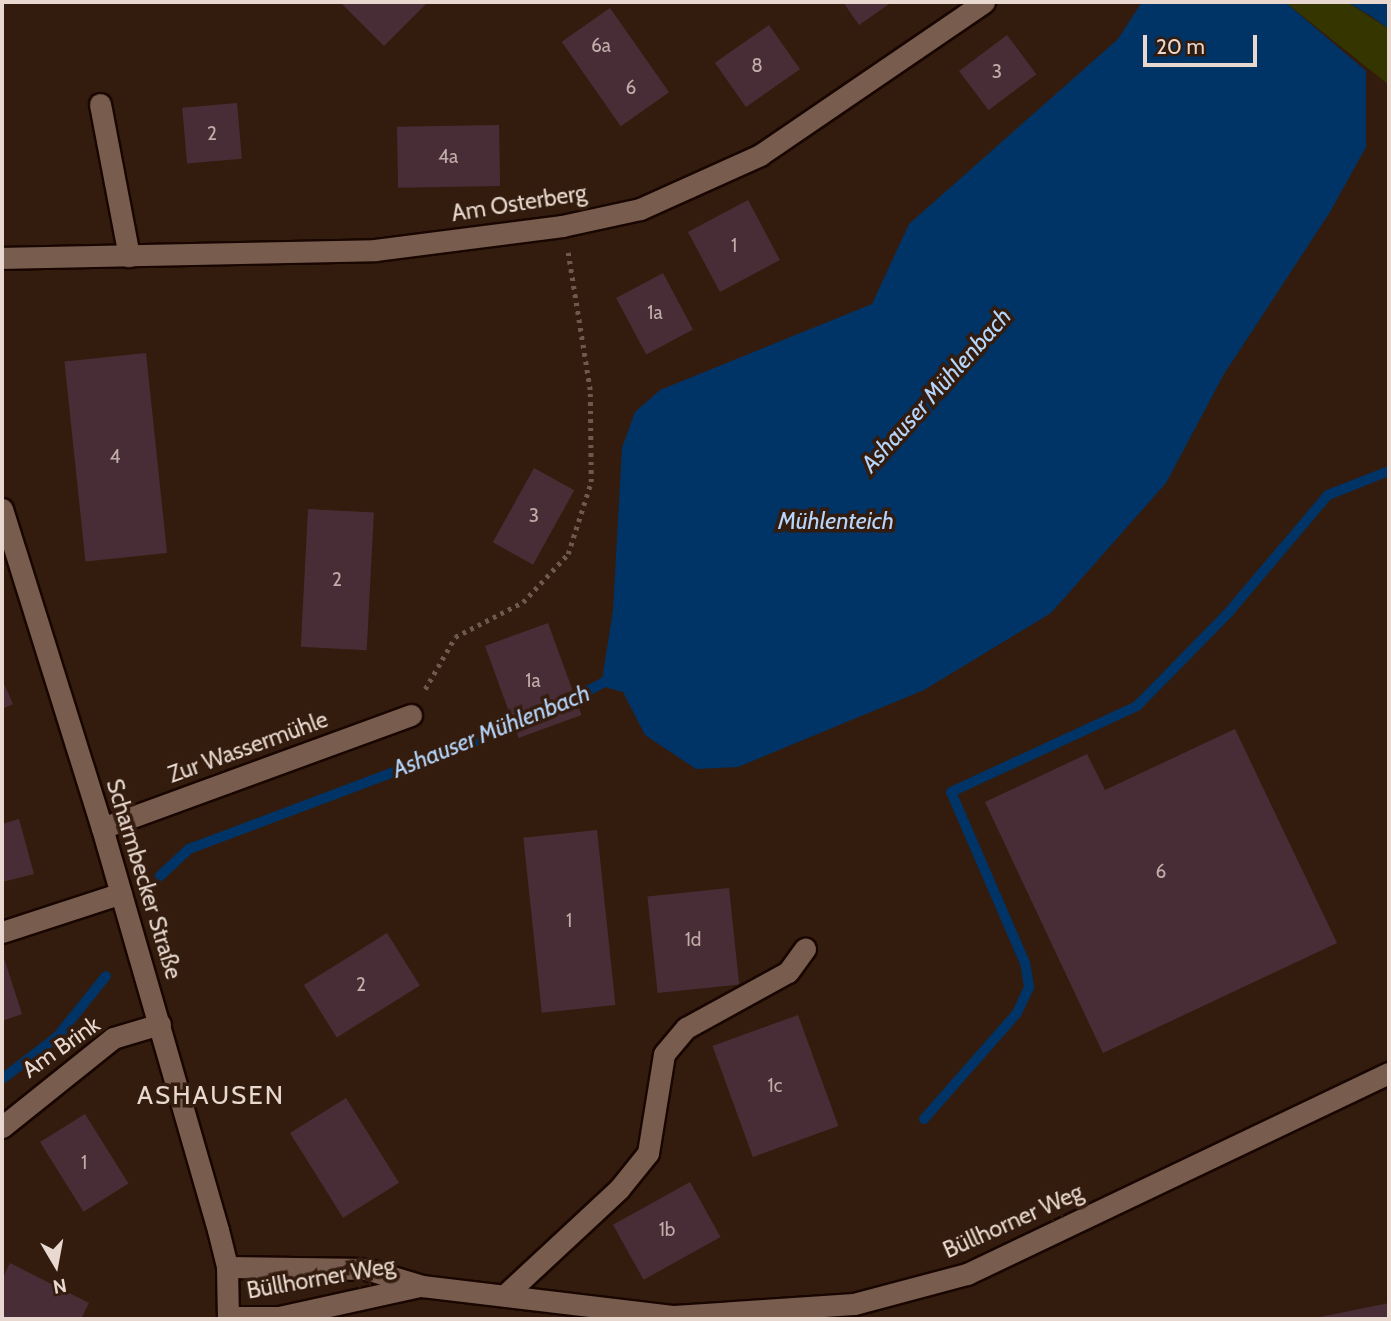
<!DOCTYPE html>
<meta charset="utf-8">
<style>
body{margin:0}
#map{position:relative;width:1391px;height:1321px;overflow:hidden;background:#331c0e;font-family:Cabin,sans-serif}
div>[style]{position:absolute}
.green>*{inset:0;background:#353500}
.water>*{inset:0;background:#003466}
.stream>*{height:10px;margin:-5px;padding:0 5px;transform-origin:5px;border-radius:5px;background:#003466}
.building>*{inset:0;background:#492d36;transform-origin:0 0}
.path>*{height:4.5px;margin-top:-2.25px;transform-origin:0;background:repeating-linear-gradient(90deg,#6e594d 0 3.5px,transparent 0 8.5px)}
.roads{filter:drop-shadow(2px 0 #190600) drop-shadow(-2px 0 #190600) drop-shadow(0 2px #190600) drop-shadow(0 -2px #190600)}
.minor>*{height:21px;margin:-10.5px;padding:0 10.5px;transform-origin:10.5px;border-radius:10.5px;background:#785d4e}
span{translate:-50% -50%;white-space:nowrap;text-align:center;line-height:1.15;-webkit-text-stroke:7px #331c0e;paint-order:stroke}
.number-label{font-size:19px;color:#c0ada9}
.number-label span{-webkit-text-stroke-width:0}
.street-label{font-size:23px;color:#e8d8cf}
.water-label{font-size:24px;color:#b5d5fb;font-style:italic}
.quarter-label{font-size:26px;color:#e8d8cf;letter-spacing:2px}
.frame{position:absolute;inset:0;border:4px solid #e8d8cf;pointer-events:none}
.north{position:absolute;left:21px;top:1230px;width:70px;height:70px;-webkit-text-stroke:5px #331c0e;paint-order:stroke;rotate:170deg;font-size:19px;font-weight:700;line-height:28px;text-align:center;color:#e8d8cf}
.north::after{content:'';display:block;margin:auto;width:24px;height:32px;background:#e8d8cf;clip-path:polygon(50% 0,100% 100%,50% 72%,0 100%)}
.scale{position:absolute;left:1143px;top:35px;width:114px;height:32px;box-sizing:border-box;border:4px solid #e8d8cf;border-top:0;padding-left:9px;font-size:21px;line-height:24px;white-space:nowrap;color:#e8d8cf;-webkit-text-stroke:5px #331c0e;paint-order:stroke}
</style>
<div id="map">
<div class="green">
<i style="clip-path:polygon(1285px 2px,1347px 2px,1389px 29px,1389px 85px)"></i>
</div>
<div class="water">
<i style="clip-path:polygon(1142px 2px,1285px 2px,1366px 71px,1366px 147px,1330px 212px,1224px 374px,1166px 483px,1051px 613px,924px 690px,738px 767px,696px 769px,645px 735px,623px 692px,601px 686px,613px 611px,622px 448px,635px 412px,660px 390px,872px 304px,909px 224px,1118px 39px)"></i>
<i style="clip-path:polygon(1347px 2px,1389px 2px,1389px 29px,1371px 16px)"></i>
</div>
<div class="stream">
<i style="left:563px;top:704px;width:53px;rotate:-28deg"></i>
<i style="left:160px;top:876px;width:40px;rotate:-43deg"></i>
<i style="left:189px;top:849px;width:360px;rotate:-20.6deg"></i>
<i style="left:2px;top:1079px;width:69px;rotate:-37.4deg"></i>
<i style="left:57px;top:1037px;width:78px;rotate:-51.2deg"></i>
<i style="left:924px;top:1119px;width:141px;rotate:-48.7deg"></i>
<i style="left:1017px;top:1013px;width:29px;rotate:-65deg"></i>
<i style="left:1029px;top:987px;width:24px;rotate:-99deg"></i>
<i style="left:1025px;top:963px;width:186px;rotate:-113.4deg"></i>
<i style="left:951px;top:792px;width:205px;rotate:-24.8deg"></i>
<i style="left:1137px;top:706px;width:132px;rotate:-45.6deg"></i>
<i style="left:1229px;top:612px;width:153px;rotate:-49.8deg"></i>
<i style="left:1328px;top:495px;width:66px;rotate:-21.5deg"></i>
</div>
<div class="building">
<i style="clip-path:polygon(340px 2px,428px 2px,384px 46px)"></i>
<i style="clip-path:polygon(843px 2px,892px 2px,859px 25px)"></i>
<i style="left:610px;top:8px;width:103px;height:59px;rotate:55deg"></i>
<i style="left:769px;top:25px;width:54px;height:66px;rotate:55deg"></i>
<i style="left:1007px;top:35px;width:49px;height:60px;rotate:53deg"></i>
<i style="left:237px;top:103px;width:56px;height:55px;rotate:85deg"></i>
<i style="left:499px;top:125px;width:61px;height:102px;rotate:89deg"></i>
<i style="left:748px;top:200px;width:68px;height:68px;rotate:62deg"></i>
<i style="left:663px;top:273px;width:64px;height:53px;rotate:62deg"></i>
<i style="left:146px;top:353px;width:201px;height:82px;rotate:84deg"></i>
<i style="left:534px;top:468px;width:46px;height:85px;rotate:29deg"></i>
<i style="left:308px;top:509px;width:66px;height:138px;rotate:3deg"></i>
<i style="left:548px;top:623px;width:98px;height:67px;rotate:70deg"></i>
<i style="clip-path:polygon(2px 679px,13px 704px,2px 709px)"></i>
<i style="clip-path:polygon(1235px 729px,1337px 943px,1103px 1053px,985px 802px,1087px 754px,1105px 790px)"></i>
<i style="clip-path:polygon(19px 819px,34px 874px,2px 882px,2px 824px)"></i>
<i style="left:597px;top:830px;width:176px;height:74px;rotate:84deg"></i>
<i style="left:729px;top:888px;width:97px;height:82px;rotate:84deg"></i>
<i style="left:387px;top:933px;width:62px;height:98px;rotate:58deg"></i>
<i style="clip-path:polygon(4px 958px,22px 1014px,2px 1021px,2px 959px)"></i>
<i style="left:798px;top:1015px;width:118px;height:91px;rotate:70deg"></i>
<i style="left:346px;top:1098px;width:100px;height:66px;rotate:58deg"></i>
<i style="left:85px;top:1114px;width:82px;height:53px;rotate:58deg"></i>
<i style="left:690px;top:1182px;width:63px;height:88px;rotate:61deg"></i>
<i style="clip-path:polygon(10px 1263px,89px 1303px,81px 1319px,2px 1319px,2px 1279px)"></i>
<i style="clip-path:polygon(1389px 1303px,1389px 1319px,1316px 1319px,1315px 1318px)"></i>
</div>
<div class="path">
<i style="left:425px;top:689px;width:60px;rotate:-60deg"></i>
<i style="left:455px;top:637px;width:76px;rotate:-27.2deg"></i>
<i style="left:523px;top:602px;width:66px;rotate:-46.8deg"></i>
<i style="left:568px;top:554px;width:76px;rotate:-72.3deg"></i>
<i style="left:591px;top:482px;width:92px;rotate:-90.6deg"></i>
<i style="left:590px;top:390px;width:139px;rotate:-99.1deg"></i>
</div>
<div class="roads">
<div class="minor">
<i style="left:100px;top:104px;width:155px;rotate:79.2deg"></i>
<i style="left:2px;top:258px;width:373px;rotate:-1.2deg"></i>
<i style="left:375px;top:250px;width:189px;rotate:-7.3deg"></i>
<i style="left:562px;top:226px;width:80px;rotate:-12.3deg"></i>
<i style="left:640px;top:209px;width:132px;rotate:-24.2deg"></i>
<i style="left:760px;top:155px;width:271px;rotate:-34.3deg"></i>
<i style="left:2px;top:509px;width:334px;rotate:72.6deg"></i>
<i style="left:102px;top:828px;width:418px;rotate:73.9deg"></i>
<i style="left:218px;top:1230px;width:38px;rotate:76deg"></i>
<i style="left:227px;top:1267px;width:52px;rotate:88.9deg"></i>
<i style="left:102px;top:828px;width:329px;rotate:-20.1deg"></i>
<i style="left:2px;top:932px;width:125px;rotate:-18.1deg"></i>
<i style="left:2px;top:1127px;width:142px;rotate:-38.7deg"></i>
<i style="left:113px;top:1038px;width:49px;rotate:-16.6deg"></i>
<i style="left:227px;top:1267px;width:139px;rotate:0.8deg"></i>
<i style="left:366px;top:1269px;width:59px;rotate:16.9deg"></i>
<i style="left:422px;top:1286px;width:254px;rotate:6.8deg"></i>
<i style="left:674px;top:1316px;width:180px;rotate:-3.8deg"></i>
<i style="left:854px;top:1304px;width:117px;rotate:-14.9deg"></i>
<i style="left:967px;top:1274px;width:467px;rotate:-25.5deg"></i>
<i style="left:505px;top:1295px;width:156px;rotate:-42.9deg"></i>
<i style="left:619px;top:1189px;width:46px;rotate:-51.1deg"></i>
<i style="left:648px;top:1153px;width:100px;rotate:-80.8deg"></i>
<i style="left:664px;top:1054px;width:34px;rotate:-50deg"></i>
<i style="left:686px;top:1028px;width:116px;rotate:-28.8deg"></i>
<i style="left:788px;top:972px;width:29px;rotate:-54deg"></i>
<i style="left:228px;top:1317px;width:51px"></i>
<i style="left:279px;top:1317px;width:144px;rotate:-12.4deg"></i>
</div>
</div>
<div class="number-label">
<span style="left:601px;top:46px">6a</span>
<span style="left:757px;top:66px">8</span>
<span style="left:997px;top:72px">3</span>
<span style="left:631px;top:88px">6</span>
<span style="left:212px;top:134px">2</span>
<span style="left:448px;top:157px">4a</span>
<span style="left:734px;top:246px">1</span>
<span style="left:655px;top:313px">1a</span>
<span style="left:115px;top:457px">4</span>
<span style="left:534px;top:516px">3</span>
<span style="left:337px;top:580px">2</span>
<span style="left:533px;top:681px">1a</span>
<span style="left:1161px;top:872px">6</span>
<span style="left:569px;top:921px">1</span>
<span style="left:693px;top:940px">1d</span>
<span style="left:361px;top:985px">2</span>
<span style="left:775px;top:1086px">1c</span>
<span style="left:84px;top:1163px">1</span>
<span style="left:667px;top:1230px">1b</span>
</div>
<div class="street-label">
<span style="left:519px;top:203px;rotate:-9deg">Am Osterberg</span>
<span style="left:248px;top:747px;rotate:-20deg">Zur Wassermühle</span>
<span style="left:144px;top:879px;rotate:73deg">Scharmbecker Straße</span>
<span style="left:61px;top:1047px;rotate:-35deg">Am Brink</span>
<span style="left:1013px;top:1221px;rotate:-24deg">Büllhorner Weg</span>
<span style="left:321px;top:1278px;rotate:-10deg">Büllhorner Weg</span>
</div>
<div class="water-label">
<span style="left:936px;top:390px;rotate:-48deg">Ashauser Mühlenbach</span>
<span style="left:836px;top:521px">Mühlenteich</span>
<span style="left:491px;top:731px;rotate:-22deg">Ashauser Mühlenbach</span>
</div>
<div class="quarter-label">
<span style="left:211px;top:1096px">ASHAUSEN</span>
</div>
<div class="frame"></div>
<div class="north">N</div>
<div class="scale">20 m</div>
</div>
